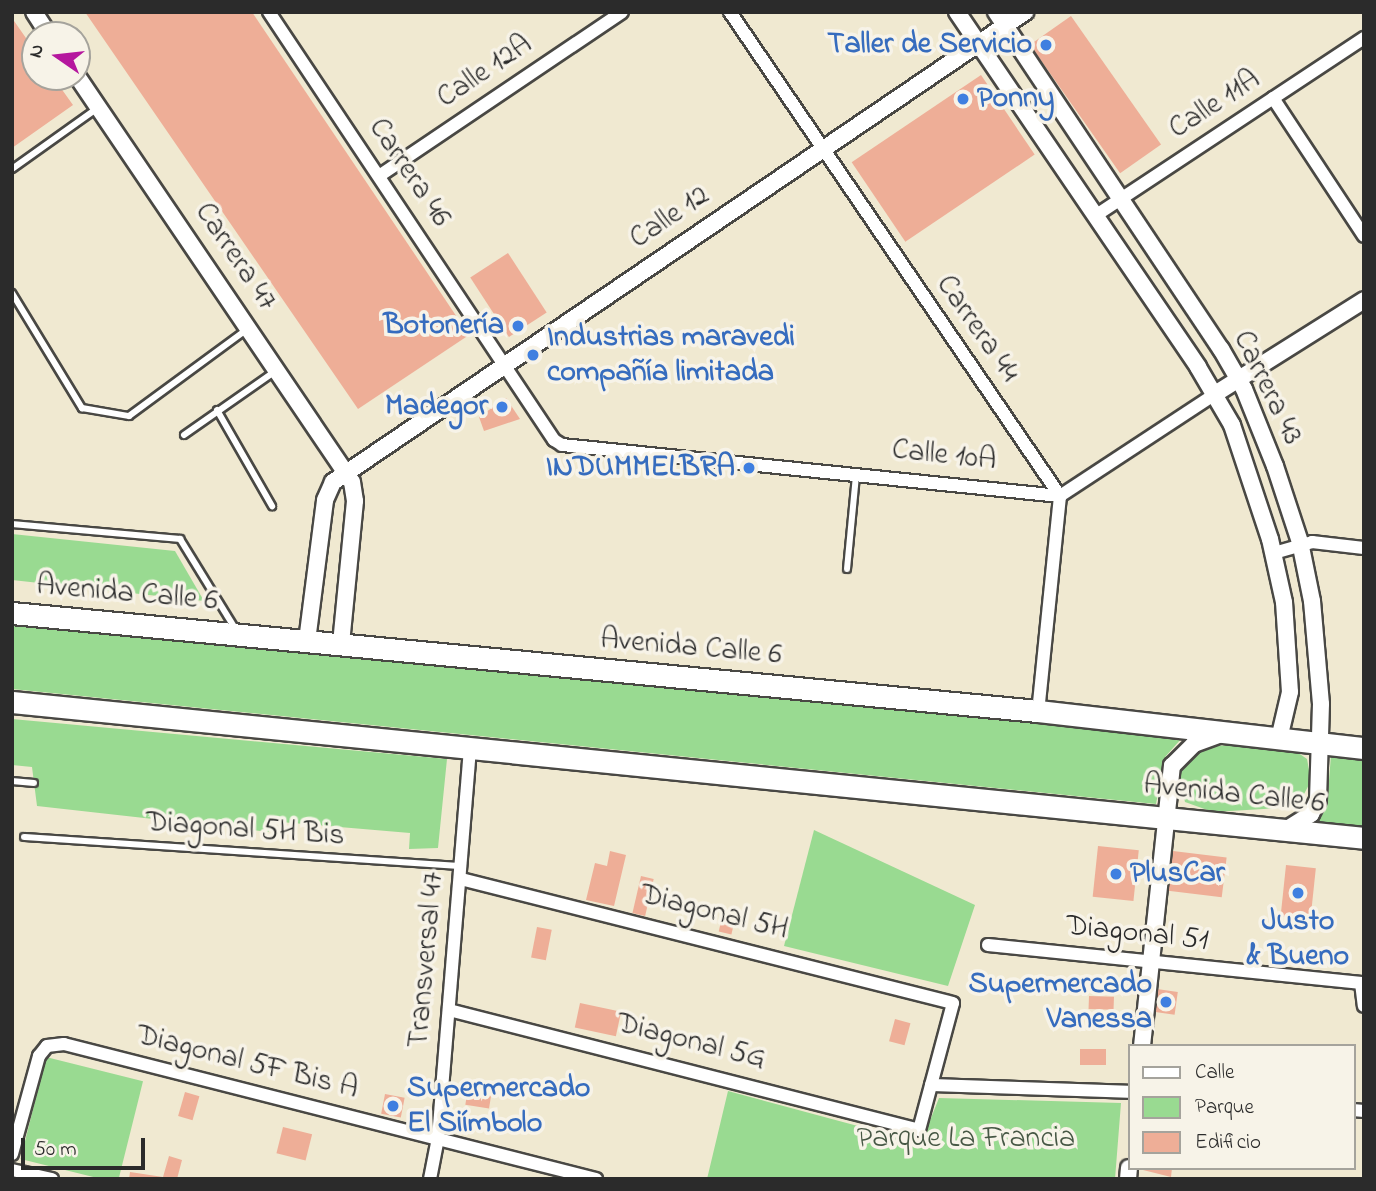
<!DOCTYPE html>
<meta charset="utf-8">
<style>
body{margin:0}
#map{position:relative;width:1376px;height:1191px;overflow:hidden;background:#f0e9d1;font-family:"Indie Flower",sans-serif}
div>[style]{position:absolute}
.green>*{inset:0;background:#99da91;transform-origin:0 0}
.building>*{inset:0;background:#eeae97;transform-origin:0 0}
.roads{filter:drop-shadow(2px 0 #494844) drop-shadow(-2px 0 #494844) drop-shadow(0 2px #494844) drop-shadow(0 -2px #494844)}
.service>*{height:6px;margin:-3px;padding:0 3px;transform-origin:3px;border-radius:3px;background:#fff}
.minor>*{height:12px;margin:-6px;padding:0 6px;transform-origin:6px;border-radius:6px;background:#fff}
.tertiary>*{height:16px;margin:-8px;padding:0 8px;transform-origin:8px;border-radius:8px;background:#fff}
.primary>*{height:21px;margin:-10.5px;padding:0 10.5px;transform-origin:10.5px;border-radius:10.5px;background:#fff}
.dots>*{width:19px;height:19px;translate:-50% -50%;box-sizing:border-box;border:4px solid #f7f3e8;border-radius:50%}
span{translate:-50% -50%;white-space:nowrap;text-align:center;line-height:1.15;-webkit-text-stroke:7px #f7f3e8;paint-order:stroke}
.shop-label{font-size:30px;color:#366cbe;font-weight:700}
.right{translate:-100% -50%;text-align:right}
.left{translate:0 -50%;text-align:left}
.street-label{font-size:30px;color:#2b2b2b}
.park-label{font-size:30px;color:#465744}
.frame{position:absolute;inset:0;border:14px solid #2b2b2b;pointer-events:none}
.legend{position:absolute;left:1128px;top:1044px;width:228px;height:126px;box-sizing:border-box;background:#f7f3e8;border:2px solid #a5a39c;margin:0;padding:9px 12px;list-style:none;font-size:21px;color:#2b2b2b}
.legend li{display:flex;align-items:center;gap:14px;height:35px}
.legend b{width:35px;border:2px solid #a5a39c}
.north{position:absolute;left:21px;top:21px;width:70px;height:70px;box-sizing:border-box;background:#f7f3e8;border:2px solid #a5a39c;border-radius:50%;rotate:284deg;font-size:19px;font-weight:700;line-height:28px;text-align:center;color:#2b2b2b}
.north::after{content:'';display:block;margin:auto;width:24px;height:32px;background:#b5179e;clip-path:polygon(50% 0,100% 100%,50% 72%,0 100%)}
.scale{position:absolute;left:21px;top:1138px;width:124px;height:32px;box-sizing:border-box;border:4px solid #2b2b2b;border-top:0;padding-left:9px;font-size:21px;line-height:24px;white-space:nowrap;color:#2b2b2b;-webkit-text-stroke:5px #f7f3e8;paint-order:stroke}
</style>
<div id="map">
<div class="green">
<i style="clip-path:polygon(12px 534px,175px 551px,204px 601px,12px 580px)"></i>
<i style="clip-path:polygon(12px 623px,1043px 721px,1181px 739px,1165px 757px,1156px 804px,12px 689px)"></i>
<i style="clip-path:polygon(12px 719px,447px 759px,438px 848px,409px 849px,410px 833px,269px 821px,269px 832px,37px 806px,32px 767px,12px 765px)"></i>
<i style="clip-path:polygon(1258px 744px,1294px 750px,1307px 759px,1311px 781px,1297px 807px,1213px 812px,1185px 802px,1178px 771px,1191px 752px,1212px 746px)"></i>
<i style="clip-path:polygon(1331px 755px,1364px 758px,1364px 828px,1310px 823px,1327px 806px)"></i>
<i style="clip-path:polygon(814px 830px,975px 905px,948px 986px,784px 946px)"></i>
<i style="left:46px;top:1057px;width:100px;height:105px;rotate:14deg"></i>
<i style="clip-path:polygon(728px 1091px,921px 1143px,939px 1098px,1121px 1103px,1115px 1179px,707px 1179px)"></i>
</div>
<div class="building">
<i style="clip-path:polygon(85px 12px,252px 12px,469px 335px,358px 409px)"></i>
<i style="left:1071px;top:16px;width:157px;height:50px;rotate:55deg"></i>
<i style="clip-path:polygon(12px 18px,35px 51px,35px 77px,53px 77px,73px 105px,12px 148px)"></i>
<i style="left:981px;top:75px;width:96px;height:156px;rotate:56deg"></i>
<i style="left:508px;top:253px;width:71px;height:45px;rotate:57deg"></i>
<i style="clip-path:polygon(506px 398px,520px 419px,484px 431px,479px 417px)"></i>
<i style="left:1098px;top:846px;width:41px;height:51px;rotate:6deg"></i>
<i style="clip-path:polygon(610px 851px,626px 855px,614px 906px,586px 900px,595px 863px,607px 866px)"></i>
<i style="left:1173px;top:851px;width:54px;height:40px;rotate:7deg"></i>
<i style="left:1286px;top:865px;width:30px;height:52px;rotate:6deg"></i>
<i style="left:641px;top:876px;width:13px;height:38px;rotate:13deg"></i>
<i style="left:723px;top:913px;width:13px;height:19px;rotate:13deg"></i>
<i style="left:537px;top:927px;width:15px;height:31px;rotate:11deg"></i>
<i style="left:1157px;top:989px;width:21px;height:23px;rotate:8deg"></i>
<i style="left:1089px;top:996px;width:25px;height:13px;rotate:2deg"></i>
<i style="left:580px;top:1003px;width:42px;height:25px;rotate:12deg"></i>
<i style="left:895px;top:1019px;width:16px;height:23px;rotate:15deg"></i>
<i style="left:1080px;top:1049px;width:26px;height:16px"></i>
<i style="left:468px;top:1088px;width:24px;height:17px;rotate:9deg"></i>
<i style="left:185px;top:1092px;width:15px;height:25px;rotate:16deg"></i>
<i style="left:385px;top:1094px;width:20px;height:20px;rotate:11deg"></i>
<i style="left:283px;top:1127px;width:30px;height:27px;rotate:14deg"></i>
<i style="clip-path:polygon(169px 1156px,182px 1160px,177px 1179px,129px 1179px,130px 1172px,163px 1177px)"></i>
<i style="clip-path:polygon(1135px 1168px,1172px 1168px,1171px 1177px)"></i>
</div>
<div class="roads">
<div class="service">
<i style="left:12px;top:169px;width:103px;rotate:-35.5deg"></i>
<i style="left:12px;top:293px;width:135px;rotate:58.7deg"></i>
<i style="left:82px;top:408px;width:48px;rotate:9.7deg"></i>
<i style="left:129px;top:416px;width:145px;rotate:-36.3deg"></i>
<i style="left:217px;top:410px;width:111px;rotate:60.2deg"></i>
<i style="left:184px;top:435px;width:113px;rotate:-35deg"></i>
<i style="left:12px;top:524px;width:169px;rotate:5.1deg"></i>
<i style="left:180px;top:539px;width:107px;rotate:58.4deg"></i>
<i style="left:847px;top:569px;width:94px;rotate:-84.5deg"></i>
<i style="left:12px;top:781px;width:22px;rotate:5deg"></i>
<i style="left:24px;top:837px;width:437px;rotate:3.8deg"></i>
</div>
<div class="minor">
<i style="left:269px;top:12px;width:514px;rotate:56.34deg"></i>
<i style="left:554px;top:440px;width:9px;rotate:32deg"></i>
<i style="left:562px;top:445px;width:501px;rotate:5.85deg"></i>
<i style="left:1060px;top:496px;width:186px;rotate:-33.3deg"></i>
<i style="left:730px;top:12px;width:586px;rotate:55.71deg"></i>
<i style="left:1060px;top:496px;width:216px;rotate:95.8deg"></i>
<i style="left:1273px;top:98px;width:165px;rotate:56.6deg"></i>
<i style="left:379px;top:176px;width:293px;rotate:-34deg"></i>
<i style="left:1095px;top:216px;width:323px;rotate:-33.5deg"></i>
<i style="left:1274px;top:553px;width:40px;rotate:-16deg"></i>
<i style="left:1312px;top:542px;width:52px;rotate:6.6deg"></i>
<i style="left:988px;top:945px;width:378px;rotate:5.8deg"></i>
<i style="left:1361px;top:983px;width:23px;rotate:83deg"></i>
<i style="left:449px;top:1010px;width:485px;rotate:14.3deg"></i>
<i style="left:919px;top:1130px;width:131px;rotate:-75deg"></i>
<i style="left:953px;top:1003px;width:507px;rotate:-165.85deg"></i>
<i style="left:931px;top:1085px;width:198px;rotate:2deg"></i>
<i style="left:1353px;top:1110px;width:11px;rotate:5deg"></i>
<i style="left:12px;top:1154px;width:102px;rotate:-74.6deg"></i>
<i style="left:39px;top:1056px;width:13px;rotate:-51deg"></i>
<i style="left:47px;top:1046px;width:17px;rotate:-7deg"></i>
<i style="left:64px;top:1044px;width:549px;rotate:14.24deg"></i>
<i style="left:12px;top:1170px;width:41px;rotate:12.7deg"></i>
<i style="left:430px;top:1179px;width:42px;rotate:-79deg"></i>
<i style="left:438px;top:1138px;width:394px;rotate:-85.3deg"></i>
</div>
<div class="tertiary">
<i style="left:34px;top:12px;width:27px;rotate:57deg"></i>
<i style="left:957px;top:12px;width:429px;rotate:55.8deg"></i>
<i style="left:1198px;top:367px;width:67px;rotate:59.6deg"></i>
<i style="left:1232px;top:425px;width:120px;rotate:71.6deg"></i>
<i style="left:1270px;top:539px;width:65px;rotate:77.5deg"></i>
<i style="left:1284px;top:602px;width:90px;rotate:86.2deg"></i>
<i style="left:1290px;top:692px;width:48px;rotate:103.2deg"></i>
<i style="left:996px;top:12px;width:405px;rotate:56.3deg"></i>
<i style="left:1221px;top:349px;width:46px;rotate:60.1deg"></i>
<i style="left:1244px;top:389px;width:83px;rotate:68.1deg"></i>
<i style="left:1275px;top:466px;width:80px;rotate:71.8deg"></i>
<i style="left:1300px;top:542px;width:60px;rotate:78.5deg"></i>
<i style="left:1312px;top:601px;width:103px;rotate:85deg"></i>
<i style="left:1321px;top:704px;width:96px;rotate:91.8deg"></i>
<i style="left:1318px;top:800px;width:16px;rotate:117deg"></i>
<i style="left:1311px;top:814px;width:31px;rotate:148deg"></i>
<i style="left:77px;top:76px;width:490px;rotate:55.9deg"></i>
<i style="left:352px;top:482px;width:19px;rotate:81deg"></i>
<i style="left:355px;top:501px;width:144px;rotate:95.6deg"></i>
<i style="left:1215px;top:394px;width:176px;rotate:-32.2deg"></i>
<i style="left:307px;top:641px;width:142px;rotate:-82.7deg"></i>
<i style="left:325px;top:500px;width:20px;rotate:-66deg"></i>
<i style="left:333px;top:482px;width:837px;rotate:-34.18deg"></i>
<i style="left:1142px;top:1046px;width:282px;rotate:-83.9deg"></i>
<i style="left:1172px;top:766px;width:31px;rotate:-45deg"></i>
<i style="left:1194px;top:744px;width:32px;rotate:-20deg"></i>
<i style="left:1128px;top:1179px;width:11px;rotate:-85deg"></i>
</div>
<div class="primary">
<i style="left:12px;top:613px;width:1031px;rotate:5.46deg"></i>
<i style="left:1038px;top:711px;width:328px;rotate:6.5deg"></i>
<i style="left:12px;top:702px;width:1359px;rotate:5.74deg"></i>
</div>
</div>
<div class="dots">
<i style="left:1046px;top:45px;background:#3f7fe0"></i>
<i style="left:963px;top:99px;background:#3f7fe0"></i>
<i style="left:518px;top:326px;background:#3f7fe0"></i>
<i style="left:533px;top:355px;background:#3f7fe0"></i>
<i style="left:502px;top:407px;background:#3f7fe0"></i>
<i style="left:749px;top:468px;background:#3f7fe0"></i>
<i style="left:1116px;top:874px;background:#3f7fe0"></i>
<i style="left:1298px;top:893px;background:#3f7fe0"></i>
<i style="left:1166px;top:1002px;background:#3f7fe0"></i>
<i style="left:393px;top:1106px;background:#3f7fe0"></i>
</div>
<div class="shop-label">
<span class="right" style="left:1032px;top:45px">Taller de Servicio</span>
<span class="left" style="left:977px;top:99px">Ponny</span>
<span class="right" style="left:504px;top:326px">Botonería</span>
<span class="left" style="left:547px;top:355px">Industrias maravedi<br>compañía limitada</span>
<span class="right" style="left:488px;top:407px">Madegor</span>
<span class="right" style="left:735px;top:468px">INDUMMELBRA</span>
<span class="left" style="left:1130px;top:874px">PlusCar</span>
<span style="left:1298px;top:939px">Justo<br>&amp; Bueno</span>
<span class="right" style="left:1152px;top:1002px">Supermercado<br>Vanessa</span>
<span class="left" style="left:407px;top:1106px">Supermercado<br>El Siímbolo</span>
</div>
<div class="street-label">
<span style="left:485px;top:72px;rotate:-34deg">Calle 12A</span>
<span style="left:1215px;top:105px;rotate:-33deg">Calle 11A</span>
<span style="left:409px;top:173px;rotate:56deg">Carrera 46</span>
<span style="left:670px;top:218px;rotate:-34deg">Calle 12</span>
<span style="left:235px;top:257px;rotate:56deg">Carrera 47</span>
<span style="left:977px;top:329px;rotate:55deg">Carrera 44</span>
<span style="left:1267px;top:388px;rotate:64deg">Carrera 43</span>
<span style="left:944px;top:456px;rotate:6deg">Calle 10A</span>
<span style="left:127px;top:594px;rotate:5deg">Avenida Calle 6</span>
<span style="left:691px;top:648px;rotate:5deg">Avenida Calle 6</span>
<span style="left:1234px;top:795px;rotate:6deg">Avenida Calle 6</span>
<span style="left:245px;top:830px;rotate:4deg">Diagonal 5H Bis</span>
<span style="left:714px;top:913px;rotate:14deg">Diagonal 5H</span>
<span style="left:1137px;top:934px;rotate:6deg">Diagonal 51</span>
<span style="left:427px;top:960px;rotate:-85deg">Transversal 47</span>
<span style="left:691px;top:1042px;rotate:14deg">Diagonal 5G</span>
<span style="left:247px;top:1063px;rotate:14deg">Diagonal 5F Bis A</span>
</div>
<div class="park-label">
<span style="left:966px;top:1139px">Parque La Francia</span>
</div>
<div class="frame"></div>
<ul class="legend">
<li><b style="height:9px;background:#fff"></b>Calle</li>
<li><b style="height:19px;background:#99da91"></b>Parque</li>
<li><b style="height:19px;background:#eeae97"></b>Edificio</li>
</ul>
<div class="north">N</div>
<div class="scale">50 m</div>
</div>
